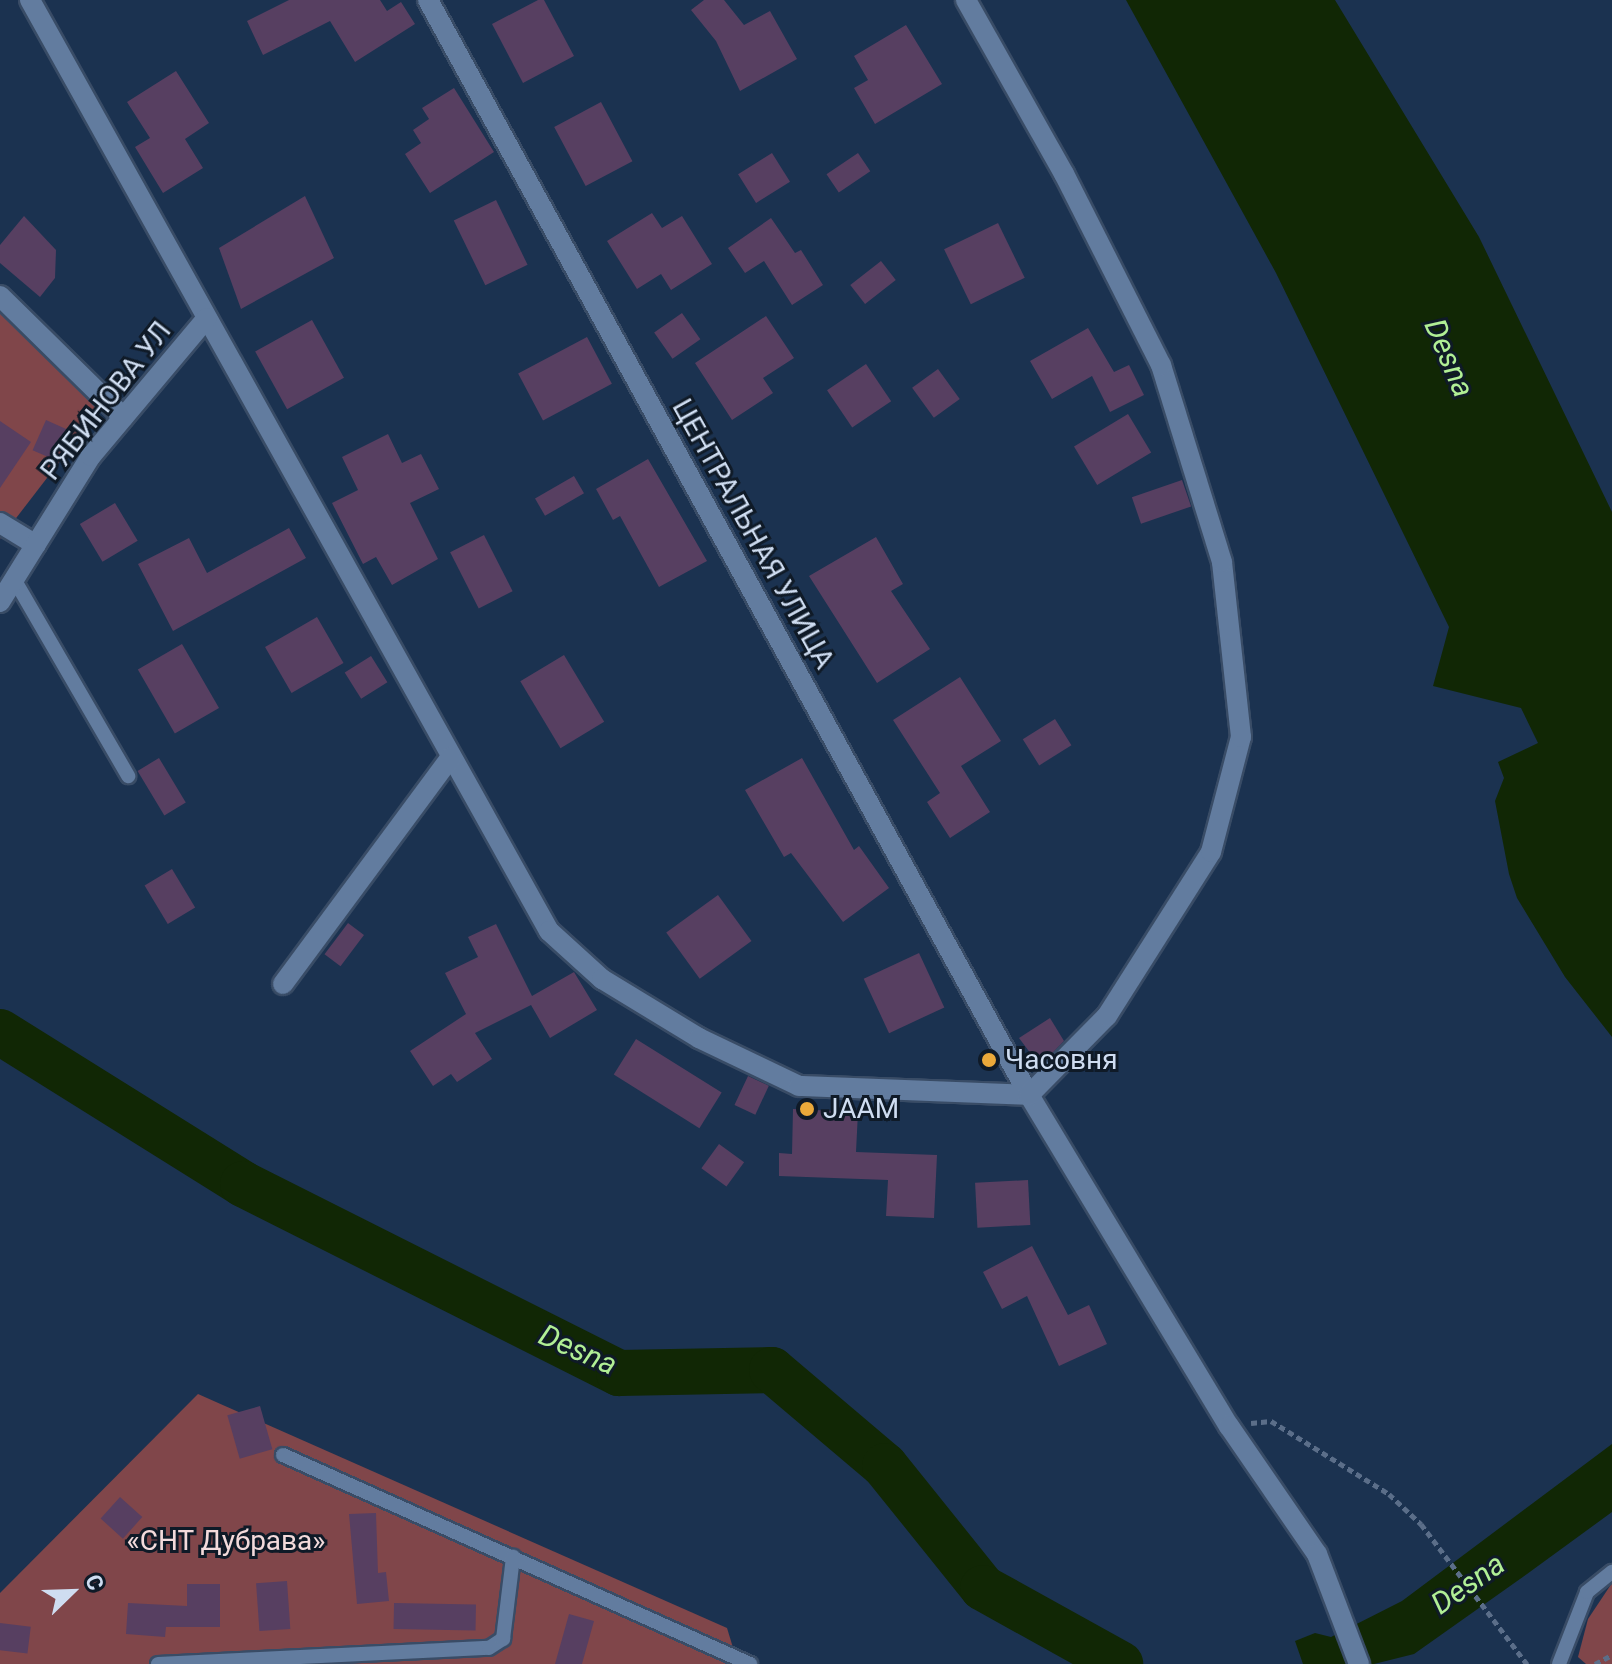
<!DOCTYPE html>
<meta charset="utf-8">
<style>
body{margin:0}
#map{position:relative;width:1612px;height:1664px;overflow:hidden;background:#1b3250;font-family:Roboto,sans-serif}
div>[style]{position:absolute}
.green>*{inset:0;background:#80464a}
.water>*{inset:0;background:#112705}
.river>*{height:46px;margin:-23px;padding:0 23px;transform-origin:23px;border-radius:23px;background:#112705}
.building>*{inset:0;background:#573f61;transform-origin:0 0}
.path>*{height:5px;margin-top:-2.5px;transform-origin:0;background:repeating-linear-gradient(90deg,#5b6e89 0 6px,transparent 0 10px)}
.roads{filter:drop-shadow(2px 0 #394c66) drop-shadow(-2px 0 #394c66) drop-shadow(0 2px #394c66) drop-shadow(0 -2px #394c66)}
.service>*{height:14px;margin:-7px;padding:0 7px;transform-origin:7px;border-radius:7px;background:#627c9f}
.minor>*{height:20px;margin:-10px;padding:0 10px;transform-origin:10px;border-radius:10px;background:#627c9f}
.dots>*{width:22px;height:22px;translate:-50% -50%;box-sizing:border-box;border:4px solid #0f1a27;border-radius:50%}
span{translate:-50% -50%;white-space:nowrap;text-align:center;line-height:1.15;-webkit-text-stroke:6px #0f1a27;paint-order:stroke}
.street-label{font-size:28px;color:#cfddf1}
.poi-label{font-size:28px;color:#cfddf1}
.left{translate:0 -50%;text-align:left}
.park-label{font-size:28px;color:#f3dadb}
.water-label{font-size:30px;color:#b1ef95;font-style:italic}
.north{position:absolute;left:32px;top:1552px;width:80px;height:80px;-webkit-text-stroke:6px #0f1a27;paint-order:stroke;rotate:67deg;font-size:22px;font-weight:700;line-height:32px;text-align:center;color:#cfddf1}
.north::after{content:'';display:block;margin:auto;width:28px;height:36px;background:#cfddf1;clip-path:polygon(50% 0,100% 100%,50% 72%,0 100%)}
</style>
<div id="map">
<div class="green">
<i style="clip-path:polygon(0 299px,104px 404px,0 539px)"></i>
<i style="clip-path:polygon(198px 1394px,727px 1628px,738px 1664px,0 1664px,0 1593px)"></i>
<i style="clip-path:polygon(1612px 1583px,1612px 1664px,1586px 1664px,1578px 1657px,1588px 1619px)"></i>
</div>
<div class="water">
<i style="clip-path:polygon(1126px 0,1335px 0,1479px 237px,1612px 512px,1612px 1037px,1565px 977px,1517px 898px,1509px 874px,1495px 801px,1504px 778px,1498px 762px,1538px 743px,1521px 708px,1433px 686px,1449px 627px,1276px 273px)"></i>
<i style="clip-path:polygon(1612px 1444px,1612px 1512px,1527px 1574px,1414px 1654px,1374px 1664px,1303px 1664px,1295px 1641px,1315px 1633px,1331px 1637px,1402px 1601px)"></i>
</div>
<div class="river">
<i style="left:0;top:1032px;width:287px;rotate:32deg"></i>
<i style="left:243px;top:1184px;width:421px;rotate:26.7deg"></i>
<i style="left:619px;top:1373px;width:153px;rotate:-1.1deg"></i>
<i style="left:772px;top:1370px;width:148px;rotate:40.3deg"></i>
<i style="left:885px;top:1466px;width:156px;rotate:51.2deg"></i>
<i style="left:983px;top:1588px;width:157px;rotate:29deg"></i>
</div>
<div class="building">
<i style="clip-path:polygon(289px 0,380px 0,387px 11px,401px 2px,415px 24px,355px 62px,330px 21px,263px 55px,247px 21px)"></i>
<i style="clip-path:polygon(538px 0,544px 0,574px 56px,523px 83px,492px 24px)"></i>
<i style="clip-path:polygon(704px 0,724px 0,744px 25px,770px 11px,797px 59px,740px 91px,716px 41px,691px 10px)"></i>
<i style="clip-path:polygon(906px 25px,942px 84px,875px 124px,854px 88px,868px 80px,854px 56px)"></i>
<i style="clip-path:polygon(176px 71px,209px 123px,185px 139px,203px 168px,163px 193px,135px 147px,150px 138px,127px 102px)"></i>
<i style="clip-path:polygon(454px 88px,494px 152px,430px 193px,405px 154px,421px 143px,413px 130px,429px 119px,422px 108px)"></i>
<i style="left:601px;top:102px;width:67px;height:53px;rotate:62deg"></i>
<i style="left:772px;top:153px;width:34px;height:40px;rotate:58deg"></i>
<i style="left:858px;top:153px;width:22px;height:38px;rotate:56deg"></i>
<i style="clip-path:polygon(305px 196px,334px 258px,241px 309px,219px 248px)"></i>
<i style="left:496px;top:200px;width:72px;height:47px;rotate:64deg"></i>
<i style="clip-path:polygon(652px 213px,662px 228px,682px 216px,712px 264px,671px 290px,661px 274px,637px 289px,607px 241px)"></i>
<i style="clip-path:polygon(24px 216px,56px 250px,55px 278px,40px 297px,0 263px,0 245px)"></i>
<i style="clip-path:polygon(771px 218px,795px 253px,801px 250px,823px 285px,792px 305px,764px 261px,745px 273px,728px 248px)"></i>
<i style="left:998px;top:223px;width:61px;height:60px;rotate:64deg"></i>
<i style="left:881px;top:261px;width:24px;height:39px;rotate:52deg"></i>
<i style="left:682px;top:313px;width:32px;height:34px;rotate:55deg"></i>
<i style="clip-path:polygon(766px 316px,794px 358px,763px 378px,773px 393px,732px 420px,695px 363px)"></i>
<i style="left:312px;top:320px;width:66px;height:65px;rotate:61deg"></i>
<i style="clip-path:polygon(1088px 328px,1114px 372px,1129px 365px,1144px 395px,1110px 412px,1092px 376px,1052px 399px,1030px 361px)"></i>
<i style="left:587px;top:337px;width:53px;height:78px;rotate:62deg"></i>
<i style="left:866px;top:364px;width:45px;height:47px;rotate:56deg"></i>
<i style="left:938px;top:369px;width:37px;height:32px;rotate:54deg"></i>
<i style="left:1128px;top:414px;width:45px;height:63px;rotate:59deg"></i>
<i style="left:46px;top:420px;width:22px;height:33px;rotate:24deg"></i>
<i style="clip-path:polygon(0 421px,31px 442px,0 488px)"></i>
<i style="clip-path:polygon(388px 434px,402px 463px,421px 454px,439px 489px,410px 503px,438px 559px,392px 585px,376px 557px,363px 564px,332px 503px,358px 490px,342px 457px)"></i>
<i style="clip-path:polygon(648px 459px,707px 561px,659px 587px,620px 516px,613px 520px,596px 489px)"></i>
<i style="left:574px;top:476px;width:20px;height:45px;rotate:60deg"></i>
<i style="left:1182px;top:480px;width:28px;height:53px;rotate:71deg"></i>
<i style="left:115px;top:503px;width:44px;height:41px;rotate:59deg"></i>
<i style="clip-path:polygon(289px 528px,306px 558px,173px 631px,138px 564px,189px 538px,207px 573px)"></i>
<i style="left:484px;top:535px;width:63px;height:38px;rotate:63deg"></i>
<i style="clip-path:polygon(876px 537px,903px 584px,891px 591px,930px 649px,877px 683px,809px 576px)"></i>
<i style="left:317px;top:617px;width:53px;height:60px;rotate:60deg"></i>
<i style="left:182px;top:644px;width:74px;height:51px;rotate:60deg"></i>
<i style="left:564px;top:655px;width:78px;height:51px;rotate:59deg"></i>
<i style="left:371px;top:656px;width:31px;height:31px;rotate:58deg"></i>
<i style="clip-path:polygon(960px 677px,1001px 741px,961px 766px,990px 812px,950px 838px,927px 802px,940px 793px,893px 720px)"></i>
<i style="left:1055px;top:719px;width:31px;height:38px;rotate:58deg"></i>
<i style="left:159px;top:758px;width:52px;height:25px;rotate:59deg"></i>
<i style="clip-path:polygon(802px 758px,854px 850px,859px 846px,889px 888px,843px 922px,791px 853px,784px 857px,745px 790px)"></i>
<i style="left:172px;top:869px;width:45px;height:32px;rotate:59deg"></i>
<i style="left:718px;top:895px;width:57px;height:64px;rotate:54deg"></i>
<i style="left:348px;top:923px;width:20px;height:39px;rotate:37deg"></i>
<i style="clip-path:polygon(496px 924px,532px 996px,574px 972px,597px 1010px,550px 1038px,531px 1005px,475px 1033px,492px 1059px,457px 1082px,451px 1074px,433px 1086px,410px 1051px,466px 1014px,445px 973px,478px 957px,468px 937px)"></i>
<i style="left:919px;top:953px;width:60px;height:61px;rotate:65deg"></i>
<i style="clip-path:polygon(1050px 1018px,1064px 1041px,1040px 1066px,1019px 1038px)"></i>
<i style="left:636px;top:1039px;width:101px;height:42px;rotate:32deg"></i>
<i style="left:748px;top:1076px;width:23px;height:32px;rotate:25deg"></i>
<i style="clip-path:polygon(793px 1109px,858px 1112px,856px 1152px,937px 1155px,934px 1218px,886px 1216px,888px 1180px,779px 1176px,779px 1153px,792px 1154px)"></i>
<i style="left:719px;top:1144px;width:31px;height:30px;rotate:36deg"></i>
<i style="left:1028px;top:1180px;width:45px;height:53px;rotate:87deg"></i>
<i style="clip-path:polygon(1032px 1246px,1068px 1315px,1089px 1305px,1107px 1344px,1059px 1366px,1027px 1296px,1002px 1309px,983px 1272px)"></i>
<i style="left:260px;top:1406px;width:45px;height:34px;rotate:74deg"></i>
<i style="left:120px;top:1497px;width:30px;height:29px;rotate:42deg"></i>
<i style="clip-path:polygon(376px 1513px,378px 1573px,386px 1572px,389px 1601px,357px 1604px,349px 1514px)"></i>
<i style="left:287px;top:1581px;width:48px;height:31px;rotate:86deg"></i>
<i style="clip-path:polygon(187px 1584px,220px 1584px,220px 1627px,166px 1627px,165px 1637px,126px 1634px,128px 1603px,187px 1606px)"></i>
<i style="left:394px;top:1603px;width:82px;height:26px;rotate:1deg"></i>
<i style="clip-path:polygon(569px 1614px,594px 1621px,582px 1664px,555px 1664px)"></i>
<i style="left:0;top:1623px;width:31px;height:27px;rotate:7deg"></i>
</div>
<div class="path">
<i style="left:1251px;top:1423px;width:20px;rotate:-6deg"></i>
<i style="left:1271px;top:1421px;width:139px;rotate:31.7deg"></i>
<i style="left:1389px;top:1494px;width:44px;rotate:43.2deg"></i>
<i style="left:1421px;top:1524px;width:176px;rotate:52.9deg"></i>
<i style="left:1595px;top:1664px;width:19px;rotate:-28deg"></i>
</div>
<div class="roads">
<div class="service">
<i style="left:14px;top:579px;width:228px;rotate:59.9deg"></i>
<i style="left:283px;top:1455px;width:512px;rotate:24.11deg"></i>
<i style="left:158px;top:1664px;width:331px;rotate:-2.8deg"></i>
<i style="left:489px;top:1648px;width:17px;rotate:-33deg"></i>
<i style="left:503px;top:1639px;width:83px;rotate:-83deg"></i>
<i style="left:1559px;top:1664px;width:77px;rotate:-68.7deg"></i>
<i style="left:1587px;top:1592px;width:32px;rotate:-39deg"></i>
</div>
<div class="minor">
<i style="left:30px;top:0;width:1066px;rotate:60.86deg"></i>
<i style="left:549px;top:931px;width:72px;rotate:42.2deg"></i>
<i style="left:602px;top:979px;width:114px;rotate:31.3deg"></i>
<i style="left:699px;top:1038px;width:111px;rotate:25.6deg"></i>
<i style="left:799px;top:1086px;width:230px;rotate:2.2deg"></i>
<i style="left:1029px;top:1095px;width:387px;rotate:58.9deg"></i>
<i style="left:1229px;top:1426px;width:155px;rotate:55.5deg"></i>
<i style="left:1317px;top:1554px;width:118px;rotate:69.1deg"></i>
<i style="left:428px;top:0;width:1249px;rotate:61.24deg"></i>
<i style="left:1029px;top:1095px;width:111px;rotate:-45.4deg"></i>
<i style="left:1107px;top:1016px;width:194px;rotate:-57.6deg"></i>
<i style="left:1211px;top:852px;width:119px;rotate:-75.4deg"></i>
<i style="left:1241px;top:737px;width:176px;rotate:-96.2deg"></i>
<i style="left:1222px;top:562px;width:206px;rotate:-107.2deg"></i>
<i style="left:1161px;top:365px;width:214px;rotate:-116.9deg"></i>
<i style="left:1064px;top:174px;width:200px;rotate:-119.4deg"></i>
<i style="left:0;top:296px;width:173px;rotate:44.5deg"></i>
<i style="left:0;top:523px;width:42px;rotate:31.4deg"></i>
<i style="left:0;top:602px;width:172px;rotate:-58.1deg"></i>
<i style="left:91px;top:456px;width:180px;rotate:-50deg"></i>
<i style="left:283px;top:984px;width:282px;rotate:-53.5deg"></i>
</div>
</div>
<div class="dots">
<i style="left:989px;top:1060px;background:#eba93a"></i>
<i style="left:807px;top:1109px;background:#eba93a"></i>
</div>
<div class="street-label">
<span style="left:106px;top:401px;rotate:-52deg">РЯБИНОВА УЛ</span>
<span style="left:753px;top:534px;rotate:61deg">ЦЕНТРАЛЬНАЯ УЛИЦА</span>
</div>
<div class="poi-label">
<span class="left" style="left:1005px;top:1060px">Часовня</span>
<span class="left" style="left:823px;top:1109px">JAAM</span>
</div>
<div class="park-label">
<span style="left:226px;top:1541px">«СНТ Дубрава»</span>
</div>
<div class="water-label">
<span style="left:1449px;top:358px;rotate:67deg">Desna</span>
<span style="left:578px;top:1350px;rotate:24deg">Desna</span>
<span style="left:1468px;top:1584px;rotate:-35deg">Desna</span>
</div>
<div class="north">С</div>
</div>
